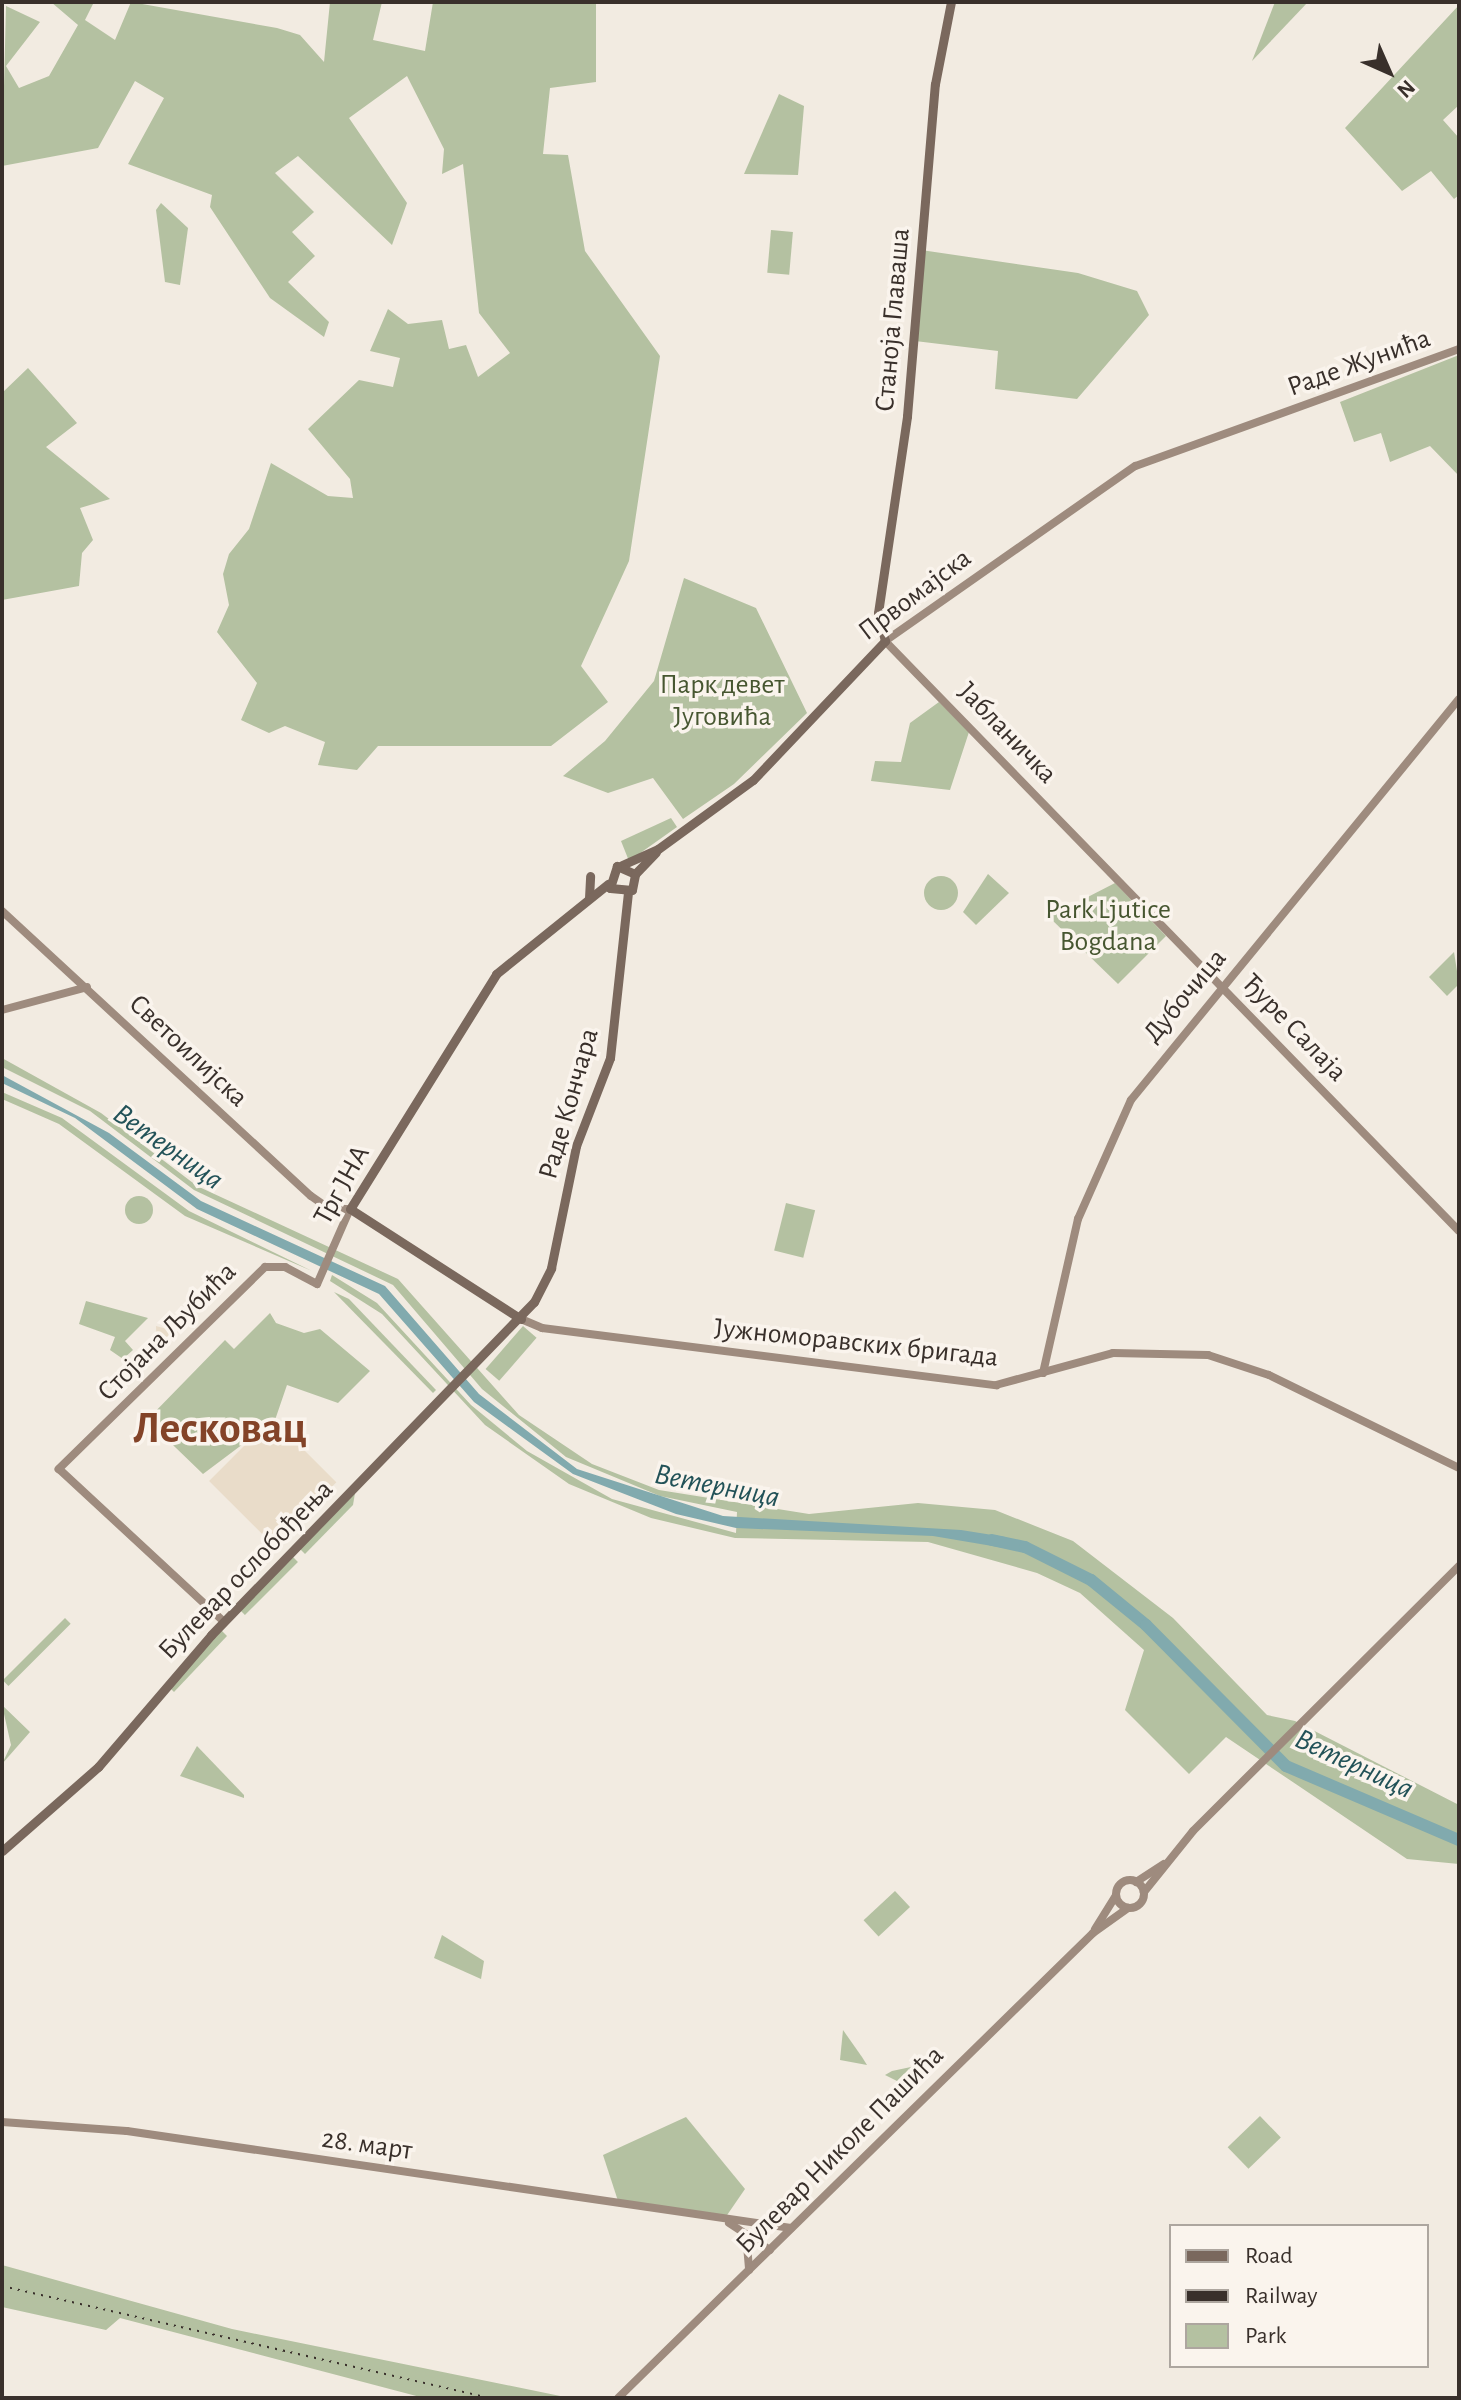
<!DOCTYPE html>
<meta charset="utf-8">
<style>
body{margin:0}
#map{position:relative;width:1461px;height:2400px;overflow:hidden;background:#f2ebe1;font-family:"Alegreya Sans",sans-serif}
div>[style]{position:absolute}
.green>*{inset:0;background:#b4c1a1;transform-origin:0 0}
.round{border-radius:50%}
.plaza>*{inset:0;background:#e9dcc9;transform-origin:0 0}
.water>*{inset:0;background:#81aaae}
.river>*{height:12px;margin:-6px;padding:0 6px;transform-origin:6px;border-radius:6px;background:#81aaae}
.secondary>*{height:8px;margin:-4px;padding:0 4px;transform-origin:4px;border-radius:4px;background:#9e8b7e}
.secondary>.ring{margin:-4px;padding:0;box-sizing:content-box;background:none;border:8px solid #9e8b7e;border-radius:50%}
.primary>*{height:9px;margin:-4.5px;padding:0 4.5px;transform-origin:4.5px;border-radius:4.5px;background:#7a685d}
.rail>*{height:2px;margin-top:-1px;transform-origin:0;background:repeating-linear-gradient(90deg,#39302b 0 2px,transparent 0 8px)}
span{translate:-50% -50%;white-space:nowrap;text-align:center;line-height:1.15;-webkit-text-stroke:7px #faf4ed;paint-order:stroke}
.street-label{font-size:28px;color:#39302b}
.park-label{font-size:28px;color:#465630}
.water-label{font-size:30px;color:#225258;font-style:italic}
.town-label{font-size:44px;color:#834328;font-weight:700}
.frame{position:absolute;inset:0;border:4px solid #39302b;pointer-events:none}
.legend{position:absolute;left:1169px;top:2224px;width:260px;height:144px;box-sizing:border-box;background:#faf4ed;border:2px solid #ada69f;margin:0;padding:10px 14px;list-style:none;font-size:24px;color:#39302b}
.legend li{display:flex;align-items:center;gap:16px;height:40px}
.legend b{width:40px;border:2px solid #ada69f}
.north{position:absolute;left:1349px;top:32px;width:80px;height:80px;-webkit-text-stroke:6px #faf4ed;paint-order:stroke;rotate:135deg;font-size:22px;font-weight:700;line-height:32px;text-align:center;color:#39302b}
.north::after{content:'';display:block;margin:auto;width:28px;height:36px;background:#39302b;clip-path:polygon(50% 0,100% 100%,50% 72%,0 100%)}
</style>
<div id="map">
<div class="green">
<i style="clip-path:polygon(51px 2px,94px 2px,85px 20px,115px 40px,131px 2px,277px 28px,300px 35px,324px 62px,330px 2px,382px 2px,373px 40px,425px 51px,433px 2px,596px 2px,596px 82px,550px 88px,543px 154px,568px 155px,585px 251px,660px 356px,629px 561px,581px 666px,608px 702px,551px 746px,378px 746px,357px 770px,318px 765px,325px 742px,285px 726px,269px 733px,241px 720px,257px 683px,217px 632px,229px 605px,223px 574px,229px 554px,249px 529px,271px 463px,328px 496px,353px 498px,350px 479px,308px 429px,359px 380px,393px 387px,400px 358px,370px 351px,388px 309px,408px 324px,442px 320px,449px 349px,466px 345px,478px 377px,510px 353px,479px 313px,463px 164px,442px 174px,444px 149px,407px 76px,349px 118px,407px 203px,392px 245px,298px 156px,275px 173px,314px 212px,292px 232px,315px 256px,288px 282px,329px 322px,324px 337px,270px 298px,210px 207px,212px 195px,128px 164px,164px 98px,135px 81px,98px 148px,2px 166px,6px 6px,40px 22px,6px 66px,19px 88px,49px 76px,78px 25px)"></i>
<i style="clip-path:polygon(1275px 2px,1308px 2px,1252px 61px)"></i>
<i style="clip-path:polygon(1459px 5px,1459px 105px,1443px 120px,1459px 138px,1459px 195px,1454px 199px,1431px 171px,1402px 191px,1345px 128px)"></i>
<i style="clip-path:polygon(779px 94px,804px 106px,798px 175px,744px 174px)"></i>
<i style="clip-path:polygon(161px 203px,188px 228px,180px 285px,165px 282px,156px 210px)"></i>
<i style="left:771px;top:230px;width:22px;height:43px;rotate:5deg"></i>
<i style="clip-path:polygon(921px 250px,1078px 273px,1137px 291px,1149px 315px,1077px 399px,995px 389px,998px 351px,915px 341px)"></i>
<i style="clip-path:polygon(1459px 355px,1459px 476px,1430px 446px,1390px 462px,1381px 433px,1354px 442px,1340px 402px)"></i>
<i style="clip-path:polygon(28px 368px,77px 423px,46px 447px,110px 499px,80px 508px,93px 540px,82px 553px,79px 586px,2px 600px,2px 393px)"></i>
<i style="clip-path:polygon(684px 578px,756px 608px,807px 713px,734px 784px,683px 819px,653px 778px,608px 793px,563px 776px,605px 741px,654px 681px)"></i>
<i style="clip-path:polygon(939px 702px,969px 732px,950px 790px,871px 781px,875px 761px,901px 762px,910px 723px)"></i>
<i style="clip-path:polygon(671px 818px,677px 827px,629px 861px,621px 841px)"></i>
<i style="clip-path:polygon(988px 874px,1009px 893px,976px 925px,963px 912px)"></i>
<i class="round" style="left:924px;top:876px;width:34px;height:34px"></i>
<i style="clip-path:polygon(1115px 883px,1166px 936px,1118px 984px,1049px 917px)"></i>
<i style="clip-path:polygon(1454px 952px,1459px 984px,1447px 996px,1429px 977px)"></i>
<i style="clip-path:polygon(2px 1058px,101px 1113px,197px 1186px,398px 1279px,519px 1415px,592px 1464px,659px 1490px,809px 1514px,918px 1503px,995px 1510px,1073px 1541px,1173px 1618px,1267px 1715px,1295px 1721px,1459px 1805px,1459px 1864px,1407px 1859px,1226px 1737px,1189px 1774px,1125px 1710px,1144px 1650px,1080px 1593px,1037px 1573px,928px 1542px,735px 1538px,651px 1518px,569px 1484px,485px 1425px,382px 1314px,330px 1281px,332px 1275px,377px 1303px,471px 1405px,527px 1451px,612px 1499px,736px 1533px,737px 1512px,660px 1496px,566px 1457px,482px 1389px,393px 1285px,194px 1190px,90px 1111px,2px 1067px)"></i>
<i style="clip-path:polygon(2px 1092px,62px 1118px,189px 1211px,312px 1271px,185px 1216px,59px 1124px,2px 1099px)"></i>
<i class="round" style="left:125px;top:1196px;width:28px;height:28px"></i>
<i style="left:786px;top:1203px;width:30px;height:49px;rotate:14deg"></i>
<i style="clip-path:polygon(334px 1292px,349px 1299px,436px 1390px,433px 1393px)"></i>
<i style="clip-path:polygon(86px 1301px,148px 1318px,125px 1341px,133px 1350px,123px 1359px,110px 1350px,115px 1337px,79px 1324px)"></i>
<i style="clip-path:polygon(270px 1313px,276px 1323px,304px 1333px,320px 1329px,370px 1371px,338px 1403px,287px 1385px,275px 1420px,203px 1474px,147px 1420px,225px 1340px,234px 1349px)"></i>
<i style="left:523px;top:1326px;width:18px;height:57px;rotate:41deg"></i>
<i style="clip-path:polygon(355px 1493px,353px 1505px,305px 1554px,300px 1549px)"></i>
<i style="left:293px;top:1557px;width:7px;height:75px;rotate:45deg"></i>
<i style="left:65px;top:1618px;width:8px;height:88px;rotate:45deg"></i>
<i style="clip-path:polygon(221px 1630px,227px 1636px,174px 1692px,169px 1687px)"></i>
<i style="clip-path:polygon(2px 1705px,30px 1732px,2px 1764px,11px 1745px)"></i>
<i style="clip-path:polygon(197px 1746px,244px 1795px,244px 1798px,180px 1776px)"></i>
<i style="left:895px;top:1891px;width:22px;height:43px;rotate:47deg"></i>
<i style="clip-path:polygon(442px 1935px,484px 1961px,481px 1979px,434px 1958px)"></i>
<i style="clip-path:polygon(843px 2030px,862px 2057px,867px 2065px,840px 2060px)"></i>
<i style="clip-path:polygon(944px 2060px,915px 2090px,885px 2075px,892px 2071px)"></i>
<i style="left:1260px;top:2116px;width:30px;height:45px;rotate:46deg"></i>
<i style="clip-path:polygon(686px 2117px,745px 2189px,723px 2221px,619px 2204px,603px 2155px)"></i>
<i style="clip-path:polygon(2px 2265px,232px 2329px,570px 2398px,424px 2398px,120px 2318px,106px 2330px,2px 2307px)"></i>
</div>
<div class="plaza">
<i style="clip-path:polygon(156px 1326px,178px 1332px,160px 1355px,157px 1352px)"></i>
<i style="left:272px;top:1418px;width:91px;height:89px;rotate:45deg"></i>
</div>
<div class="water">
<i style="clip-path:polygon(2px 1075px,109px 1133px,201px 1201px,385px 1286px,479px 1394px,577px 1469px,723px 1516px,961px 1530px,1005px 1537px,1004px 1548px,933px 1536px,736px 1528px,676px 1514px,573px 1474px,474px 1402px,379px 1294px,197px 1209px,75px 1118px,2px 1083px)"></i>
</div>
<div class="river">
<i style="left:992px;top:1540px;width:34px;rotate:12deg"></i>
<i style="left:1025px;top:1547px;width:74px;rotate:26.6deg"></i>
<i style="left:1091px;top:1580px;width:71px;rotate:39.3deg"></i>
<i style="left:1146px;top:1625px;width:199px;rotate:45.2deg"></i>
<i style="left:1286px;top:1766px;width:188px;rotate:23.2deg"></i>
</div>
<div class="secondary">
<i style="left:1459px;top:349px;width:344px;rotate:160.1deg"></i>
<i style="left:1135px;top:466px;width:305px;rotate:145deg"></i>
<i style="left:885px;top:641px;width:823px;rotate:45.79deg"></i>
<i style="left:2px;top:911px;width:420px;rotate:42.7deg"></i>
<i style="left:311px;top:1196px;width:21px;rotate:35deg"></i>
<i style="left:328px;top:1208px;width:22px;rotate:3deg"></i>
<i style="left:350px;top:1209px;width:82px;rotate:113.7deg"></i>
<i style="left:317px;top:1284px;width:36px;rotate:-152deg"></i>
<i style="left:285px;top:1267px;width:20px;rotate:180deg"></i>
<i style="left:265px;top:1267px;width:289px;rotate:135.6deg"></i>
<i style="left:59px;top:1469px;width:225px;rotate:42.8deg"></i>
<i style="left:2px;top:1010px;width:88px;rotate:-15.1deg"></i>
<i style="left:521px;top:1319px;width:23px;rotate:23deg"></i>
<i style="left:542px;top:1328px;width:458px;rotate:7.2deg"></i>
<i style="left:996px;top:1385px;width:121px;rotate:-15.3deg"></i>
<i style="left:1113px;top:1353px;width:95px;rotate:1.2deg"></i>
<i style="left:1208px;top:1355px;width:64px;rotate:18.2deg"></i>
<i style="left:1269px;top:1375px;width:212px;rotate:26.1deg"></i>
<i style="left:1043px;top:1373px;width:158px;rotate:-77.2deg"></i>
<i style="left:1078px;top:1219px;width:130px;rotate:-66deg"></i>
<i style="left:1131px;top:1100px;width:518px;rotate:-50.72deg"></i>
<i class="ring" style="left:1116px;top:1880px;width:20px;height:20px"></i>
<i style="left:1136px;top:1882px;width:33px;rotate:-33deg"></i>
<i style="left:1144px;top:1892px;width:78px;rotate:-51.2deg"></i>
<i style="left:1193px;top:1831px;width:375px;rotate:-44.9deg"></i>
<i style="left:1095px;top:1929px;width:39px;rotate:-58deg"></i>
<i style="left:2px;top:2122px;width:125px;rotate:4.1deg"></i>
<i style="left:127px;top:2131px;width:671px;rotate:8.31deg"></i>
<i style="left:729px;top:2223px;width:49px;rotate:33.4deg"></i>
<i style="left:746px;top:2234px;width:36px;rotate:85deg"></i>
<i style="left:618px;top:2398px;width:665px;rotate:-44.39deg"></i>
<i style="left:1093px;top:1933px;width:43px;rotate:-35.5deg"></i>
</div>
<div class="primary">
<i style="left:622px;top:865px;width:39px;rotate:-24deg"></i>
<i style="left:658px;top:849px;width:117px;rotate:-36deg"></i>
<i style="left:753px;top:780px;width:192px;rotate:-46.5deg"></i>
<i style="left:885px;top:641px;width:29px;rotate:-104deg"></i>
<i style="left:878px;top:613px;width:199px;rotate:-81.6deg"></i>
<i style="left:907px;top:416px;width:333px;rotate:-85.2deg"></i>
<i style="left:935px;top:84px;width:84px;rotate:-79deg"></i>
<i style="left:635px;top:874px;width:20px;rotate:-156deg"></i>
<i style="left:617px;top:866px;width:23px;rotate:108deg"></i>
<i style="left:610px;top:888px;width:22px;rotate:5deg"></i>
<i style="left:632px;top:890px;width:16px;rotate:-79deg"></i>
<i style="left:635px;top:874px;width:30px;rotate:-46deg"></i>
<i style="left:589px;top:898px;width:22px;rotate:-87deg"></i>
<i style="left:521px;top:1319px;width:203px;rotate:-147.2deg"></i>
<i style="left:350px;top:1209px;width:277px;rotate:-58.1deg"></i>
<i style="left:496px;top:974px;width:144px;rotate:-38.8deg"></i>
<i style="left:2px;top:1851px;width:128px;rotate:-41.2deg"></i>
<i style="left:98px;top:1767px;width:174px;rotate:-49.4deg"></i>
<i style="left:211px;top:1635px;width:464px;rotate:-45.9deg"></i>
<i style="left:534px;top:1302px;width:38px;rotate:-63deg"></i>
<i style="left:551px;top:1268px;width:125px;rotate:-78.4deg"></i>
<i style="left:576px;top:1146px;width:94px;rotate:-68.9deg"></i>
<i style="left:610px;top:1058px;width:166px;rotate:-83.8deg"></i>
</div>
<div class="rail">
<i style="left:2px;top:2286px;width:501px;rotate:12.93deg"></i>
</div>
<div class="street-label">
<span style="left:893px;top:320px;rotate:-85deg">Станоја Главаша</span>
<span style="left:1359px;top:363px;rotate:-20deg">Раде Жунића</span>
<span style="left:915px;top:595px;rotate:-37deg">Првомајска</span>
<span style="left:1007px;top:733px;rotate:46deg">Јабланичка</span>
<span style="left:1185px;top:996px;rotate:-50deg">Дубочица</span>
<span style="left:1294px;top:1028px;rotate:46deg">Ђуре Салаја</span>
<span style="left:188px;top:1051px;rotate:43deg">Светоилијска</span>
<span style="left:569px;top:1104px;rotate:-74deg">Раде Кончара</span>
<span style="left:342px;top:1185px;rotate:-61deg">Трг ЈНА</span>
<span style="left:167px;top:1332px;rotate:-45deg">Стојана Љубића</span>
<span style="left:856px;top:1343px;rotate:6deg">Јужноморавских бригада</span>
<span style="left:246px;top:1570px;rotate:-46deg">Булевар ослобођења</span>
<span style="left:367px;top:2145px;rotate:8deg">28. март</span>
<span style="left:840px;top:2150px;rotate:-45deg">Булевар Николе Пашића</span>
</div>
<div class="park-label">
<span style="left:722px;top:701px">Парк девет<br>Југовића</span>
<span style="left:1108px;top:926px">Park Ljutice<br>Bogdana</span>
</div>
<div class="water-label">
<span style="left:168px;top:1147px;rotate:35deg">Ветерница</span>
<span style="left:717px;top:1486px;rotate:11deg">Ветерница</span>
<span style="left:1354px;top:1764px;rotate:25deg">Ветерница</span>
</div>
<div class="town-label">
<span style="left:220px;top:1429px">Лесковац</span>
</div>
<div class="frame"></div>
<ul class="legend">
<li><b style="height:10px;background:#7a685d"></b>Road</li>
<li><b style="height:10px;background:#39302b"></b>Railway</li>
<li><b style="height:22px;background:#b4c1a1"></b>Park</li>
</ul>
<div class="north">N</div>
</div>
